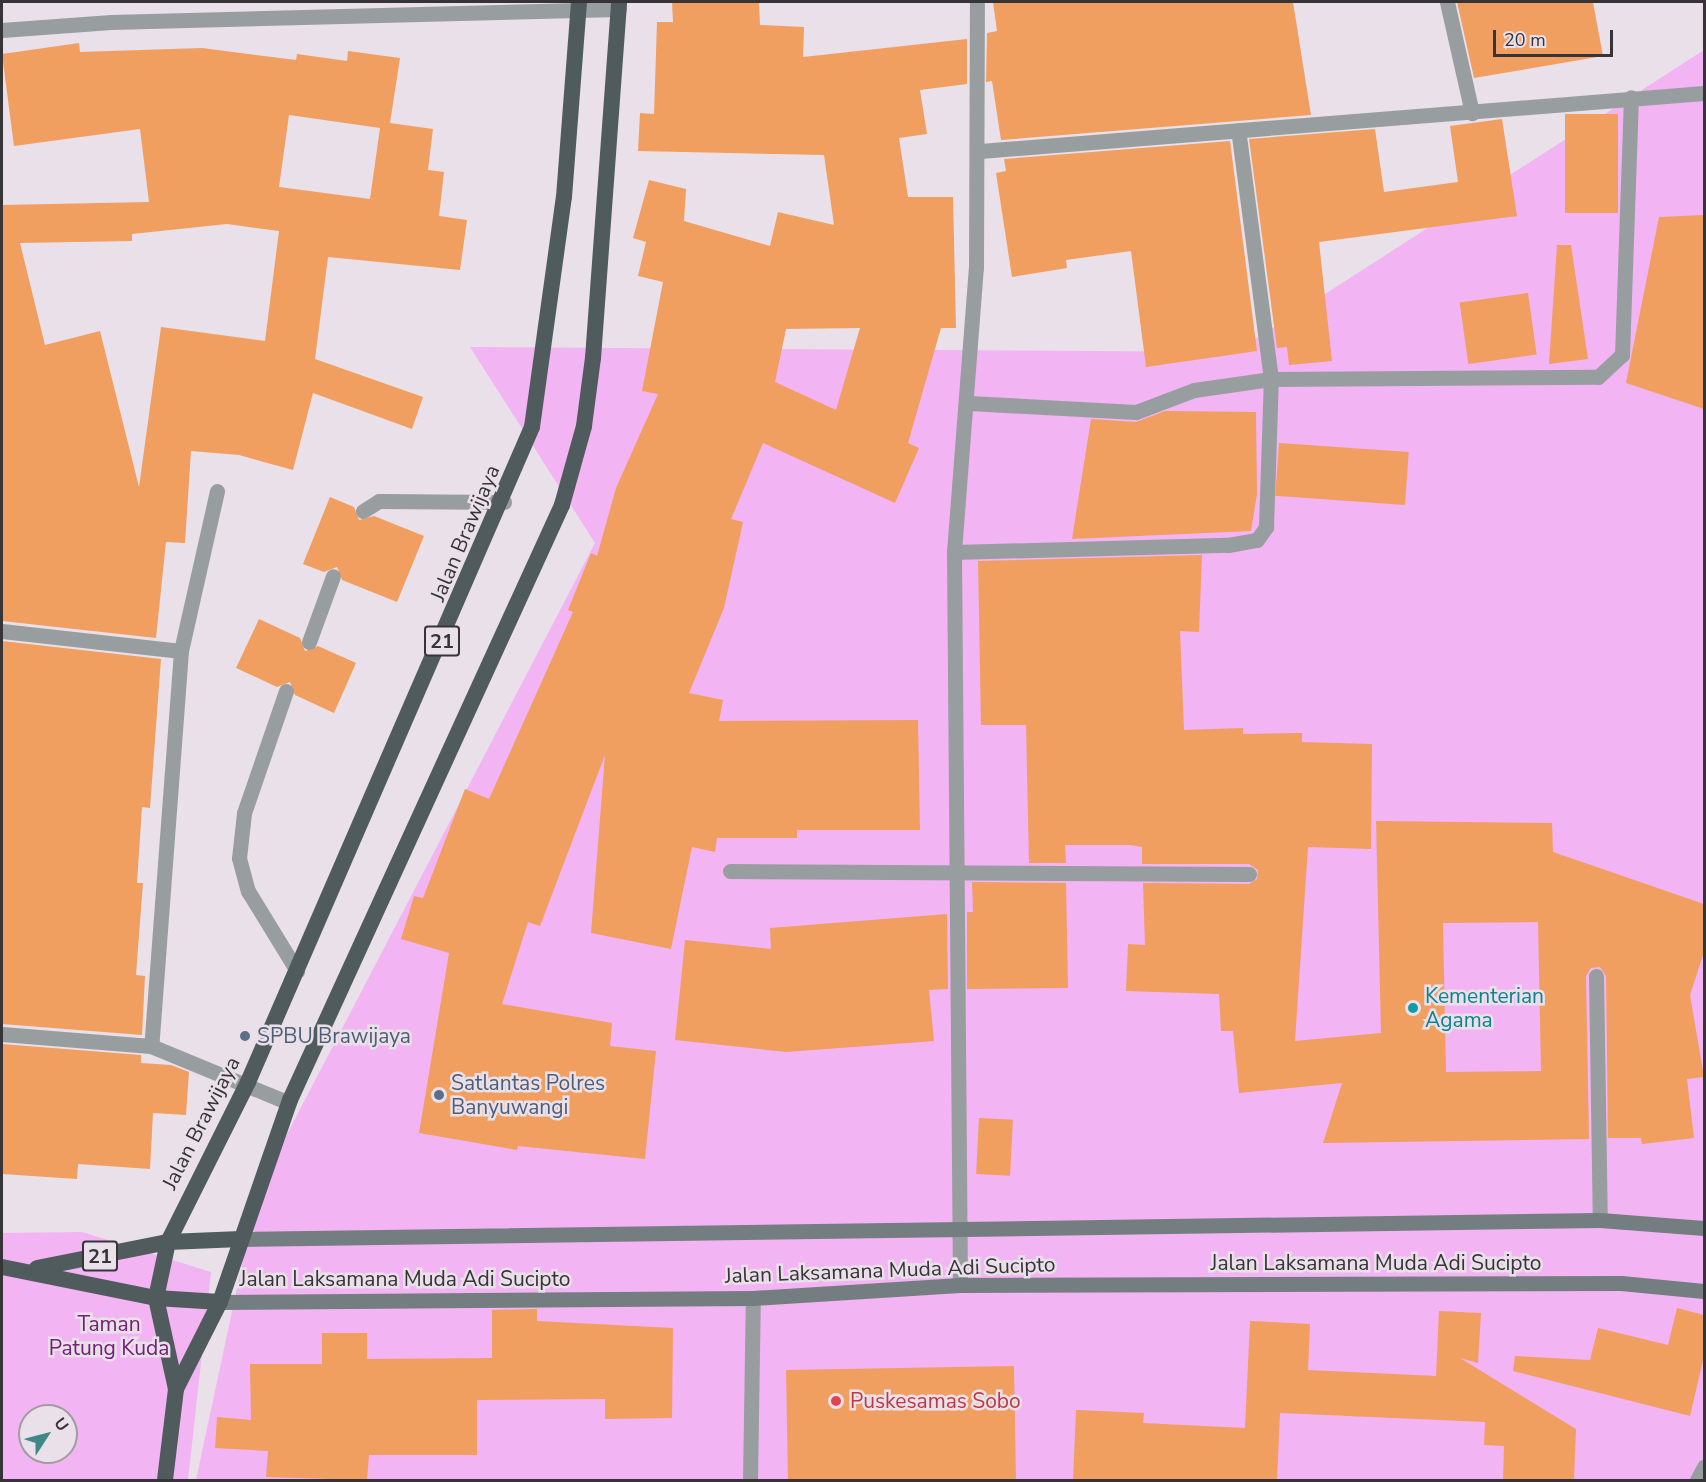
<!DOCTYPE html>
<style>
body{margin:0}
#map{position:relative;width:1706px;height:1482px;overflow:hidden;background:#e9e0e9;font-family:"Nunito Sans",sans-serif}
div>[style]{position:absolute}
.green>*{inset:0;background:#f2b4f3}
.building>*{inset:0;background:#f19e61;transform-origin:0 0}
.service>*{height:15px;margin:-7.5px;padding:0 7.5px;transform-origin:7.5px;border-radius:7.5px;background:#989ea0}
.minor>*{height:15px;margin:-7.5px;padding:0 7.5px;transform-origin:7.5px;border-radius:7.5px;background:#989ea0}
.secondary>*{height:15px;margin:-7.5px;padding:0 7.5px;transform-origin:7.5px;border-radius:7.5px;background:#747d7f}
.trunk>*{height:16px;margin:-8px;padding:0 8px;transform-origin:8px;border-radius:8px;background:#505b5e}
.dots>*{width:16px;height:16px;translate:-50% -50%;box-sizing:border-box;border:3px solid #e9e0e9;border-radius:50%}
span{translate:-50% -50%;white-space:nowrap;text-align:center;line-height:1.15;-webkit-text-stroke:5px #e9e0e9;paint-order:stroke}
.shield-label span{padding:2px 4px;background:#e9e0e9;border:2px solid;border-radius:4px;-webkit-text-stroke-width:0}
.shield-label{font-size:20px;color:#373437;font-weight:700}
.street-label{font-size:21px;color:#373437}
.culture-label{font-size:21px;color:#0d838f}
.left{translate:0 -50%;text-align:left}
.service-label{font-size:21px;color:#4e5e75}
.park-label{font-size:21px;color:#722076}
.health-label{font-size:21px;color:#be3a42}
.frame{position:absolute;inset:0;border:3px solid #373437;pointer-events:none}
.north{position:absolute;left:18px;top:1404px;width:60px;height:60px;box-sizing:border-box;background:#e9e0e9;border:2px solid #a29ba2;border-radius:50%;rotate:54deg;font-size:16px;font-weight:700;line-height:24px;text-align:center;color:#373437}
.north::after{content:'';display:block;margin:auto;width:21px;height:27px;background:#3f8788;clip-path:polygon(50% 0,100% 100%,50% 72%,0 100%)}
.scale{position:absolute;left:1493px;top:30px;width:120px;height:27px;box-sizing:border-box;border:3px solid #373437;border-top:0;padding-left:8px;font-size:18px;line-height:21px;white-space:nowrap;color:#373437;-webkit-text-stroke:4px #e9e0e9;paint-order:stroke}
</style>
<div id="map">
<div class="green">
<i style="clip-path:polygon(1704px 50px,1704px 1480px,196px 1480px,258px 1190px,595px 543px,470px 347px,1235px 352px)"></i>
<i style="clip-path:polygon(evenodd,82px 1232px,211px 1272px,188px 1480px,2px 1480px,2px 1233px,82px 1232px,30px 1416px,66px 1416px,66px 1452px,30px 1452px,30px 1416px)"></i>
</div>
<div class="building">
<i style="clip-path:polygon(evenodd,672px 2px,759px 2px,760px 25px,804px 27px,803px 57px,967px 39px,967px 84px,920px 90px,927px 134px,899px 138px,908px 197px,953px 197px,956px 328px,941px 328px,908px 443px,919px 448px,895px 503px,763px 443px,731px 519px,743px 522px,724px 608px,689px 693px,723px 700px,719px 721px,918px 720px,920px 830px,797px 830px,797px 838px,717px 838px,715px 852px,692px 847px,671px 949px,591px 933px,605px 755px,540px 926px,528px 922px,502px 1004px,612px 1023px,610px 1046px,656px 1051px,645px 1159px,518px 1146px,517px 1150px,419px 1133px,449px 953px,401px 939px,414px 896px,423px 898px,465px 789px,489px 799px,573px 612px,568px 610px,591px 553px,597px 556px,616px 488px,658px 394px,642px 391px,663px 282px,638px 276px,646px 242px,633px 238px,649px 180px,686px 189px,684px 221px,770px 246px,778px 212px,834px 225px,824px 155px,638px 151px,640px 113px,654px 114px,657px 22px,673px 22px,672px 2px,860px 328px,836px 410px,775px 382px,786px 329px,860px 328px)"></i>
<i style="clip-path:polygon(993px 2px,1293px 2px,1311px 115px,1001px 140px,992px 81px,986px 82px,987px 33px,997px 31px)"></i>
<i style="clip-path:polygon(1457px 2px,1593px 2px,1603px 56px,1474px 78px)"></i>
<i style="clip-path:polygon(evenodd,79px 43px,80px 52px,202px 48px,296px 60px,297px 54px,347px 61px,348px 51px,400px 58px,390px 123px,433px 129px,428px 170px,444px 172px,439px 216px,467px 220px,460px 270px,328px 257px,315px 359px,423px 397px,412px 429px,313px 393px,293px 470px,239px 455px,191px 451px,185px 543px,166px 542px,156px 638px,2px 621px,2px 205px,149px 202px,140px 129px,14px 146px,2px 54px,79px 43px,289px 115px,380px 128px,370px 199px,279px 187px,289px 115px,79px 43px,227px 224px,279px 231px,265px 341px,161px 327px,139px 487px,100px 331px,45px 345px,20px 243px,132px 241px,132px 234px,227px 224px)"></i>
<i style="left:1565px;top:114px;width:53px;height:99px"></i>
<i style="clip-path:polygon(1502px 119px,1517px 216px,1319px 242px,1332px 361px,1289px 365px,1287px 347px,1277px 348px,1249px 139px,1375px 129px,1384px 192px,1458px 182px,1450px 126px)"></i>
<i style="clip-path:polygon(1230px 141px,1257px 351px,1146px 367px,1131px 251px,1066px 260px,1067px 268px,1012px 277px,996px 173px,1006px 171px,1004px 159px)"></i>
<i style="clip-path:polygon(1704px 215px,1704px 409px,1626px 383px,1659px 217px)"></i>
<i style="clip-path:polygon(1557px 245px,1571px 245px,1588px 359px,1549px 364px)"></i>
<i style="left:1528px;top:293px;width:62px;height:69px;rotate:82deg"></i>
<i style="clip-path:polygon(1165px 411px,1256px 412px,1257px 494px,1251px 531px,1072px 539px,1091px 419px,1136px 422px)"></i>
<i style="left:1279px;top:443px;width:130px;height:53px;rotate:4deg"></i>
<i style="clip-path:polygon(330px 497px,354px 507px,359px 520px,374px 516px,424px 536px,397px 602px,342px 580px,337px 567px,324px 572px,303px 564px)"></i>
<i style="clip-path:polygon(evenodd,1202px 555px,1199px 632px,1180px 631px,1184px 730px,1243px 728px,1243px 734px,1302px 733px,1302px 742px,1372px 744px,1371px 849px,1308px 847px,1295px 1041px,1381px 1033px,1376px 821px,1552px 823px,1553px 852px,1704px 904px,1704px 952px,1690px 995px,1704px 1077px,1687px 1079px,1694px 1138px,1642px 1144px,1641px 1138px,1608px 1138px,1606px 976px,1600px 967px,1591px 968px,1586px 976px,1589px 1139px,1323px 1143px,1342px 1083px,1239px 1093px,1233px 1031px,1221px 1031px,1219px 994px,1126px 991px,1128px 944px,1145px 945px,1143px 883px,1249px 884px,1257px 879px,1258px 870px,1249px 864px,1142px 864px,1142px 847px,1130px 845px,1065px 845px,1066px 863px,1029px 863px,1026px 725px,981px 725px,978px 561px,1202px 555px,1538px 922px,1541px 1071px,1446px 1072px,1443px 923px,1538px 922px)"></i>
<i style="clip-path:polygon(259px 619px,300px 638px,305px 651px,318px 646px,356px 663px,334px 713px,295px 695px,290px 682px,277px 687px,236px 668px)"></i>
<i style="clip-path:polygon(2px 641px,161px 659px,150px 808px,142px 807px,137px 883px,143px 883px,136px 975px,145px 976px,142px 1035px,2px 1024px)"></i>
<i style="clip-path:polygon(972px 882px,1066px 883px,1068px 988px,967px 989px,967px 912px,973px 912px)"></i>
<i style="clip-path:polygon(947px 914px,948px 989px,929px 990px,934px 1041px,786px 1052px,675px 1040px,685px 940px,771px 949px,770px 928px)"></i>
<i style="clip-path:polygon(2px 1044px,141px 1055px,141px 1063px,171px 1065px,189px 1072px,186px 1115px,153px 1113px,150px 1169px,78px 1164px,77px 1179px,2px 1174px)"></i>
<i style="left:979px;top:1118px;width:34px;height:56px;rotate:3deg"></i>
<i style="clip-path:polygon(1677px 1308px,1704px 1315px,1704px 1356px,1690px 1416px,1513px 1371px,1515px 1356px,1590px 1360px,1598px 1328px,1668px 1345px)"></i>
<i style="clip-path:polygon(537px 1309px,537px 1321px,673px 1328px,672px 1418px,605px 1419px,605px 1399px,477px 1400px,477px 1455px,369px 1455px,367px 1480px,266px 1477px,268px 1451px,215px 1448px,217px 1417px,251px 1420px,250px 1364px,322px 1364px,322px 1333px,367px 1333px,367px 1359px,492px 1358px,492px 1310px)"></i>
<i style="clip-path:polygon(1439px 1311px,1481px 1313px,1478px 1363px,1460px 1358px,1576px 1429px,1574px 1480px,1503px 1480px,1504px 1446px,1484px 1445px,1485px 1422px,1280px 1413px,1277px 1480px,1073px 1480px,1076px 1410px,1144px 1413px,1143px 1423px,1245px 1428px,1250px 1321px,1310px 1324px,1308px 1370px,1436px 1376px)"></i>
<i style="left:1014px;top:1366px;width:114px;height:228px;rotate:89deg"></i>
</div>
<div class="service">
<i style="left:363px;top:511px;width:19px;rotate:-32deg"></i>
<i style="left:379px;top:501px;width:125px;rotate:0.5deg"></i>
<i style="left:309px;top:642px;width:70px;rotate:-70deg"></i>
<i style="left:286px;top:691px;width:129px;rotate:109deg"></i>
<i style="left:244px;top:813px;width:45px;rotate:96.3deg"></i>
<i style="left:239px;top:858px;width:34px;rotate:75deg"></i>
<i style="left:248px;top:891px;width:94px;rotate:58.5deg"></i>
<i style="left:1596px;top:976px;width:244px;rotate:89.1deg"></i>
</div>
<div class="minor">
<i style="left:1447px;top:2px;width:114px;rotate:77.3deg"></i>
<i style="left:2px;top:30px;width:109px;rotate:-4.2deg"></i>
<i style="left:111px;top:22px;width:508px;rotate:-1.47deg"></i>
<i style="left:980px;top:151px;width:726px;rotate:-4.58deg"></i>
<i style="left:969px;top:403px;width:167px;rotate:3.1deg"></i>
<i style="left:1136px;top:412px;width:62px;rotate:-20.8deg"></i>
<i style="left:1194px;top:390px;width:78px;rotate:-8.1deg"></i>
<i style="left:1271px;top:379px;width:327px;rotate:-0.4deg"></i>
<i style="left:1598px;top:377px;width:33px;rotate:-43deg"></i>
<i style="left:1622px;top:355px;width:258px;rotate:-88deg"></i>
<i style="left:217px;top:491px;width:164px;rotate:102.7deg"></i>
<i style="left:181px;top:651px;width:396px;rotate:94.3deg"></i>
<i style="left:151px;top:1046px;width:149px;rotate:22.4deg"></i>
<i style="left:954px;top:552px;width:274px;rotate:-1.5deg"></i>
<i style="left:1228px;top:545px;width:29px;rotate:-10deg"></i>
<i style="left:1257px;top:540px;width:16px;rotate:-55deg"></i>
<i style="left:1266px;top:527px;width:148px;rotate:-88.1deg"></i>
<i style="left:1271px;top:379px;width:251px;rotate:-97.5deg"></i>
<i style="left:2px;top:631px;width:180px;rotate:6.4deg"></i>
<i style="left:730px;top:871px;width:519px;rotate:0.33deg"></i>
<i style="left:2px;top:1034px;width:149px;rotate:4.6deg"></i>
<i style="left:960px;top:1285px;width:733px;rotate:-90.47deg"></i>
<i style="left:954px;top:552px;width:285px;rotate:-85.6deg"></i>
<i style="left:976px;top:268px;width:266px;rotate:-89.8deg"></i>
<i style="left:750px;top:1480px;width:182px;rotate:-89.1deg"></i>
<i style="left:1697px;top:1480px;width:15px;rotate:-62deg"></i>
</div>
<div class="secondary">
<i style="left:241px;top:1239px;width:1359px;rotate:-0.8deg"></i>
<i style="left:1600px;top:1220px;width:104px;rotate:4.4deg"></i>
<i style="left:220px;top:1302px;width:533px;rotate:-0.43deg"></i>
<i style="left:753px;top:1298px;width:207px;rotate:-3.6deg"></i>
<i style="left:960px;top:1285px;width:661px;rotate:-0.17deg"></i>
<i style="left:1621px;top:1283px;width:83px;rotate:5.5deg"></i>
</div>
<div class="trunk">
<i style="left:2px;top:1267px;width:157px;rotate:11.4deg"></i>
<i style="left:156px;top:1298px;width:64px;rotate:3.6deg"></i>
<i style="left:37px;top:1268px;width:134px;rotate:-11.2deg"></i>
<i style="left:168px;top:1242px;width:73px;rotate:-2.4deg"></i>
<i style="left:176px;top:1389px;width:97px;rotate:-63.2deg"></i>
<i style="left:220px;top:1302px;width:214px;rotate:-70.9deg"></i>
<i style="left:290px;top:1100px;width:654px;rotate:-65.43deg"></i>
<i style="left:562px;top:505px;width:82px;rotate:-74.4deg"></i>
<i style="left:584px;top:426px;width:69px;rotate:-82.5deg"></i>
<i style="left:593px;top:358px;width:357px;rotate:-85.8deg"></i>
<i style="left:165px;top:1480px;width:92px;rotate:-83.1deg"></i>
<i style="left:176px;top:1389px;width:93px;rotate:-102.4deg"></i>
<i style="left:156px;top:1298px;width:57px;rotate:-77.9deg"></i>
<i style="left:168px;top:1242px;width:179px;rotate:-63.4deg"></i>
<i style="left:248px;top:1082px;width:714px;rotate:-66.56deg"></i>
<i style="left:532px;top:427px;width:232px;rotate:-82.1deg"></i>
<i style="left:564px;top:197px;width:196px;rotate:-85.6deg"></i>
</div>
<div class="dots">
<i style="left:1413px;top:1008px;background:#0f9aa8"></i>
<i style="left:245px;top:1036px;background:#5c6f8a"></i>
<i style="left:439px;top:1095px;background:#5c6f8a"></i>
<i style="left:836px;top:1401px;background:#e0444e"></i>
</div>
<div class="shield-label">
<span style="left:442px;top:641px">21</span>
<span style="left:100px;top:1256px">21</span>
</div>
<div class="street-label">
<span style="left:465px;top:533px;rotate:-67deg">Jalan Brawijaya</span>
<span style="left:201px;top:1123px;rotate:-63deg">Jalan Brawijaya</span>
<span style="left:1376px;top:1263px">Jalan Laksamana Muda Adi Sucipto</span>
<span style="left:890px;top:1270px;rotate:-2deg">Jalan Laksamana Muda Adi Sucipto</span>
<span style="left:405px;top:1279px">Jalan Laksamana Muda Adi Sucipto</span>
</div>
<div class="culture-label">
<span class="left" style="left:1425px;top:1008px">Kementerian<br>Agama</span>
</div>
<div class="service-label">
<span class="left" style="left:257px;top:1036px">SPBU Brawijaya</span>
<span class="left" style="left:451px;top:1095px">Satlantas Polres<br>Banyuwangi</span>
</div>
<div class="park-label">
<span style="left:109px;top:1336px">Taman<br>Patung Kuda</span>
</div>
<div class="health-label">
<span class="left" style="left:850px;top:1401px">Puskesamas Sobo</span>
</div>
<div class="frame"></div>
<div class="north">U</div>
<div class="scale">20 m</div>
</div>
